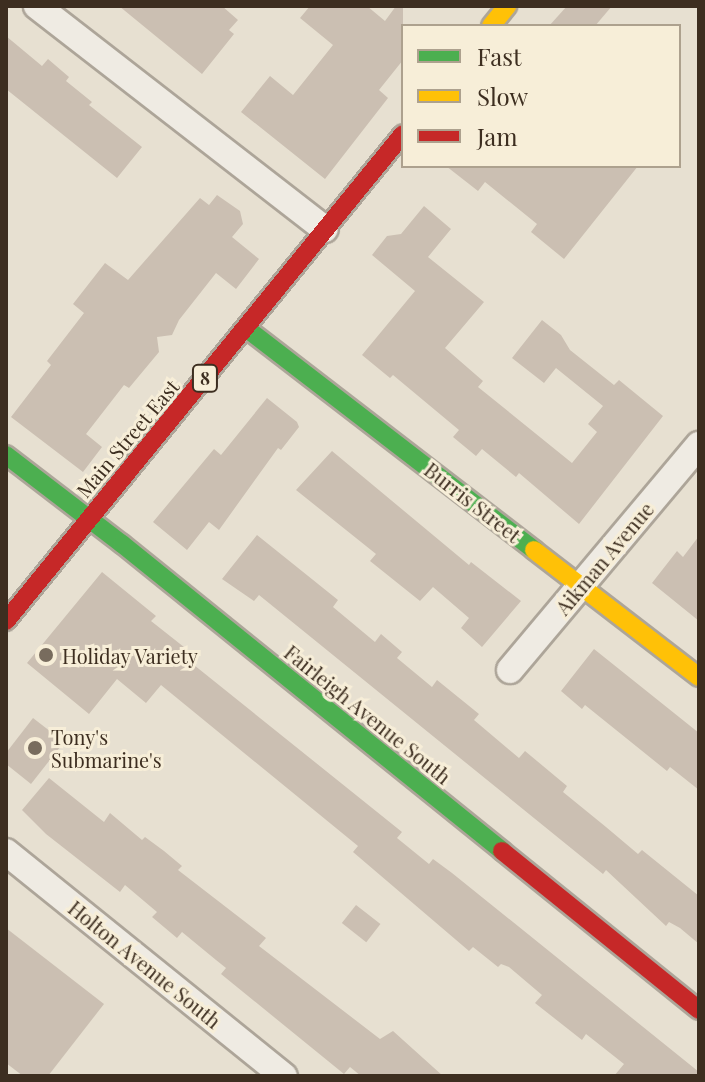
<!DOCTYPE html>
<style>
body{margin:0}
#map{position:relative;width:705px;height:1082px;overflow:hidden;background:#e7e0d1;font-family:"Playfair Display",serif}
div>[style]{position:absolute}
.building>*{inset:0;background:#cbbfb2;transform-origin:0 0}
.roads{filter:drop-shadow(2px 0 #ada599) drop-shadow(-2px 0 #ada599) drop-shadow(0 2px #ada599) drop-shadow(0 -2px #ada599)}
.street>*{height:26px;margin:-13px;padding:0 13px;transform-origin:13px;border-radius:13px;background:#efebe3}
.fast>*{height:18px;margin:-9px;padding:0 9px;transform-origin:9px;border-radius:9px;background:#4caf50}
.slow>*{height:18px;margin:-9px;padding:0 9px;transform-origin:9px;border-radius:9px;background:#ffc107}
.jam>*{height:18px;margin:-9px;padding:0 9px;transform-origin:9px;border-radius:9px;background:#c62828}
.dots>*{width:22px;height:22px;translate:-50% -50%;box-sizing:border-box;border:4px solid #f7eed8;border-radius:50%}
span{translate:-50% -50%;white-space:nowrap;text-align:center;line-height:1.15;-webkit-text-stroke:6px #f7eed8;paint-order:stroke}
.shield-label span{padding:2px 6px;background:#f7eed8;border:2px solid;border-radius:6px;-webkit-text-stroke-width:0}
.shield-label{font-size:18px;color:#3d2e20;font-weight:700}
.street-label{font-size:20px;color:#3d2e20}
.poi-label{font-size:20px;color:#3d2e20}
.left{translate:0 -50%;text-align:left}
.frame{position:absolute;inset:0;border:8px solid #3d2e20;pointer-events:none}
.legend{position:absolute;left:401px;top:24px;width:280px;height:144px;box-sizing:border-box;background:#f7eed8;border:2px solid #ada18e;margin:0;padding:10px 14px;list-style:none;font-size:24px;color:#3d2e20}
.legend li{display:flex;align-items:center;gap:16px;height:40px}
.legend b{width:40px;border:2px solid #ada18e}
</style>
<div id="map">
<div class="building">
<i style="clip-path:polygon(119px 6px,222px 6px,238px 20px,229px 30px,234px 34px,202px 74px)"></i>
<i style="clip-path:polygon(310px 6px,367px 6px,385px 21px,396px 6px,403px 6px,403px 60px,379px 90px,388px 98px,325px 179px,241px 112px,270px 76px,293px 95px,333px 45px,300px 18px)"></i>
<i style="clip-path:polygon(567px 6px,612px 6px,595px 26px,549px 26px)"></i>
<i style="clip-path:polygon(6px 36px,42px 66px,48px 59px,69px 77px,66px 81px,92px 102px,89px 105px,142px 147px,117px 178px,6px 89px)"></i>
<i style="clip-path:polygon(446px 166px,638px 166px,564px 259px,531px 232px,537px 224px,485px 182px,478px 191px)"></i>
<i style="clip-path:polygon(217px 195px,240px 211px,243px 224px,232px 237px,259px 259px,236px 289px,216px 273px,179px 320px,172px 335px,157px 337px,159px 352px,129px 388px,124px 385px,86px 434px,102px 447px,83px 472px,11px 417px,51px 365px,47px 361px,84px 313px,73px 304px,105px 263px,128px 280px,200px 198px,209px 205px)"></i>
<i style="clip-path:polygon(424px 206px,451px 229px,428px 257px,484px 302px,445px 348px,483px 381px,478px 387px,572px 463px,597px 432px,588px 424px,603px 406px,556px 368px,544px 383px,512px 358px,542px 320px,561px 335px,570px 350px,614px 385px,619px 380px,663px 416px,579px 524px,519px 473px,516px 477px,482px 449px,476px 456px,453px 437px,459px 430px,393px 375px,390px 378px,362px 355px,415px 291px,372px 255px,387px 236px,401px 234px)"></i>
<i style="clip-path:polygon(267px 398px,297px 422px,299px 427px,281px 450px,278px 448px,219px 530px,209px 522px,187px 550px,153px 522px,214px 449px,221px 455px)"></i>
<i style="clip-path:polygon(332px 451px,469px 565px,471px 562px,521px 601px,482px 647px,461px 628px,469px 618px,433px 587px,420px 601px,370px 561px,376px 554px,296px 490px)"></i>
<i style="clip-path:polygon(257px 535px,338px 600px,333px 607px,375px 642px,381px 634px,402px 652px,397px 658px,432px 687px,437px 680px,479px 714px,474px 720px,519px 758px,525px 751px,567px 786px,563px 792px,606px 827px,638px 854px,642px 850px,699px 896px,699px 944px,680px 928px,669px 922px,666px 926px,606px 870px,603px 874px,259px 595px,254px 601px,222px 579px)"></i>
<i style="clip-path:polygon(699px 536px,699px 621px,652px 583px,677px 551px,683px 557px)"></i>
<i style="clip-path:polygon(102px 572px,156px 616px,151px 621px,189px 651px,184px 657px,402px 832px,397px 838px,429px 864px,433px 859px,452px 873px,699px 1072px,699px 1076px,614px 1076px,624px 1064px,586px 1034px,582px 1040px,535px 1003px,542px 995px,509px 967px,501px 964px,498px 967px,473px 947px,469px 951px,353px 852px,358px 846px,161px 685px,146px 703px,117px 679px,89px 714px,27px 663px)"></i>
<i style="clip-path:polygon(594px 649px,699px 733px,699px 790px,670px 767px,667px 771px,585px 705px,582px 709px,561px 691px)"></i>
<i style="clip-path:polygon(33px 718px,64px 742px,31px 784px,6px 764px,6px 753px)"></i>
<i style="clip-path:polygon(49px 778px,104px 822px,110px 813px,142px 840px,145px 837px,164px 851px,182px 866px,178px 870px,266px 938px,259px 946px,380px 1039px,393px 1031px,443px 1076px,361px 1076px,350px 1067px,344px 1074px,221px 974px,226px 968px,216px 960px,182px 932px,177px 938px,152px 917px,157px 912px,125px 885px,120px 892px,46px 834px,22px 810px)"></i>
<i style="left:356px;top:905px;width:31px;height:23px;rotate:38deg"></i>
<i style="clip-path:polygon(6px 928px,104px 1004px,48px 1076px,23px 1076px,6px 1063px)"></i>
</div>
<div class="roads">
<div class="street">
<i style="left:37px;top:6px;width:364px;rotate:37.8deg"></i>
<i style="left:510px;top:670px;width:294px;rotate:-50deg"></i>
<i style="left:6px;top:852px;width:357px;rotate:38.9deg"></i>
</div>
<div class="fast">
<i style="left:246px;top:328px;width:364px;rotate:37.6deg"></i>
<i style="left:6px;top:455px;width:146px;rotate:37.5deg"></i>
<i style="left:122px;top:544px;width:489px;rotate:38.9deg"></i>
</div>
<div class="slow">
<i style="left:491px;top:26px;width:26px;rotate:-51deg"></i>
<i style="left:534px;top:550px;width:208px;rotate:37.6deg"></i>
</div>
<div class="jam">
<i style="left:6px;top:621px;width:628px;rotate:-50.81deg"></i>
<i style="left:502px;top:851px;width:253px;rotate:38.9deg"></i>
</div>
</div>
<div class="dots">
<i style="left:46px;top:655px;background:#786c5e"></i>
<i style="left:35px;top:748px;background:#786c5e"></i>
</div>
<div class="shield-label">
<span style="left:205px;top:378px">8</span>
</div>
<div class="street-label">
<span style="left:127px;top:438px;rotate:-50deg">Main Street East</span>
<span style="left:473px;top:502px;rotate:38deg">Burris Street</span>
<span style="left:604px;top:558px;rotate:-50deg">Aikman Avenue</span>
<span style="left:368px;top:714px;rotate:39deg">Fairleigh Avenue South</span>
<span style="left:145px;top:964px;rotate:39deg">Holton Avenue South</span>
</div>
<div class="poi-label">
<span class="left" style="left:62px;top:655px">Holiday Variety</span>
<span class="left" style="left:51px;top:748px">Tony's<br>Submarine's</span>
</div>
<div class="frame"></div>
<ul class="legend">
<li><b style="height:10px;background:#4caf50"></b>Fast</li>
<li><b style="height:10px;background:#ffc107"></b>Slow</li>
<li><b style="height:10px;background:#c62828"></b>Jam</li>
</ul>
</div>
